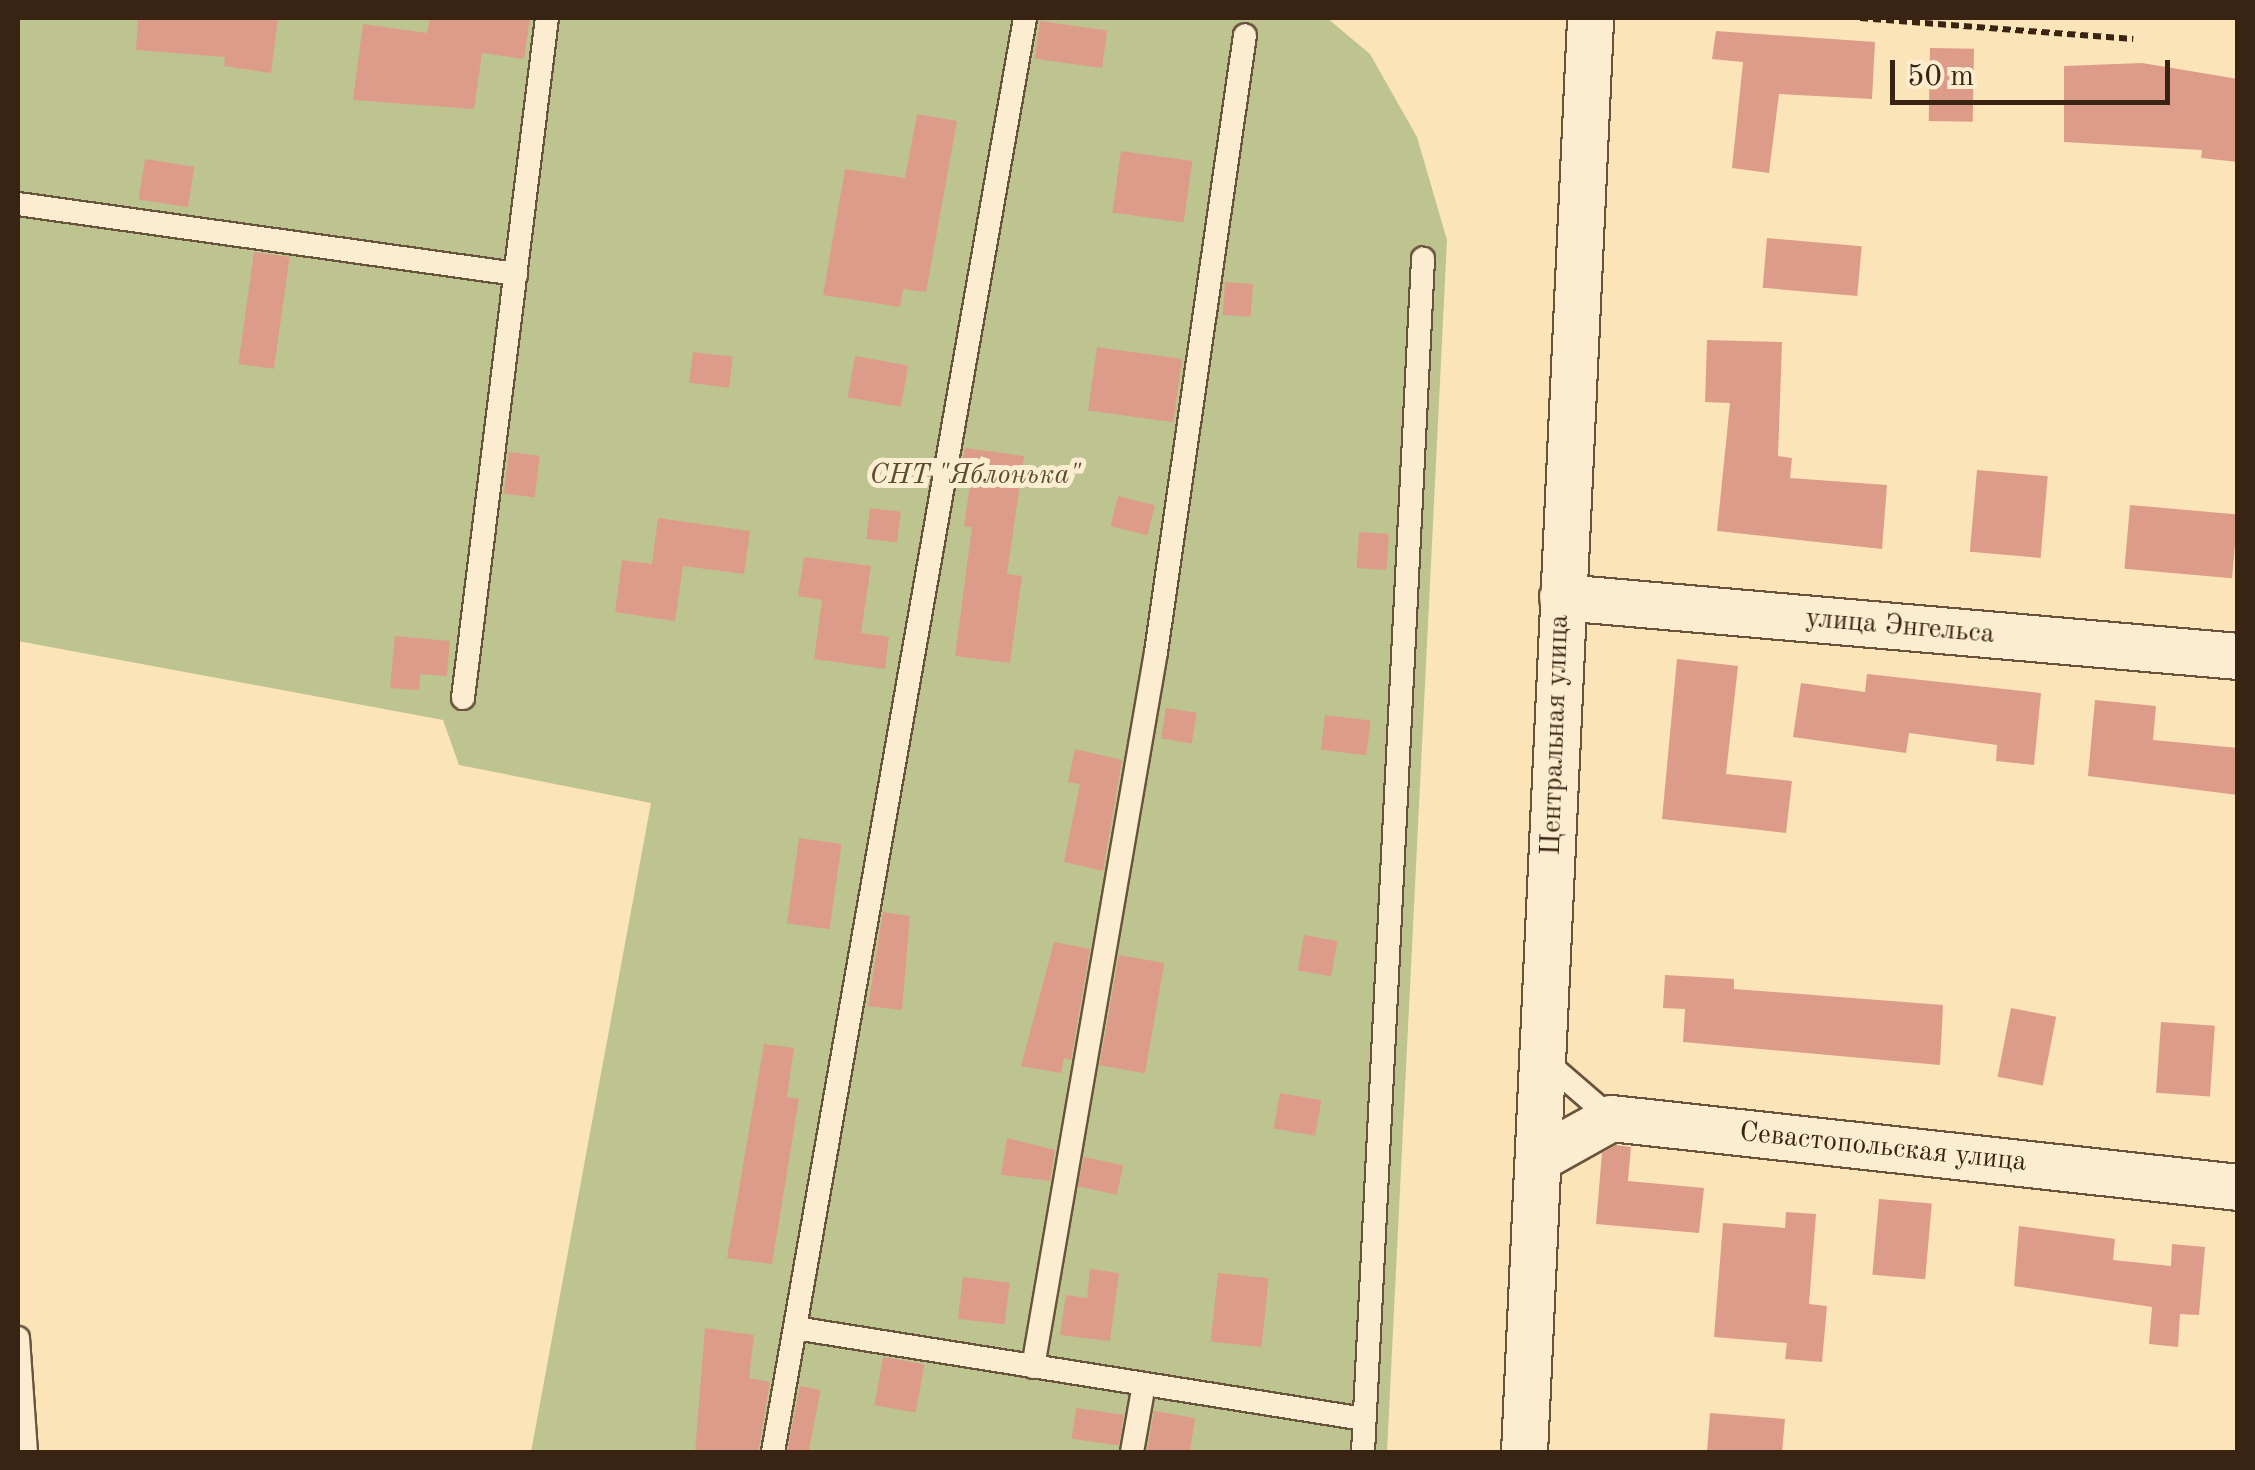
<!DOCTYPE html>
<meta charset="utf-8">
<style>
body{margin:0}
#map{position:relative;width:2255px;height:1470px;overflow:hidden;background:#fbe4b8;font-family:"Old Standard TT",serif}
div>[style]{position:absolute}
.green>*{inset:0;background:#bec48f}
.building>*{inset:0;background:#dd9c89;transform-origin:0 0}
.path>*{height:6px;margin-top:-3px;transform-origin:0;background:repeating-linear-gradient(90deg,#392312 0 8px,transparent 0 13px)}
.roads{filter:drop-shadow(2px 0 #6a533c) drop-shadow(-2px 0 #6a533c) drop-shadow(0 2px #6a533c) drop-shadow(0 -2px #6a533c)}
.service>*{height:22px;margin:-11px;padding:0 11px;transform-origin:11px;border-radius:11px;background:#fcedd1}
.minor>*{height:45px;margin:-22.5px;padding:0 22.5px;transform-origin:22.5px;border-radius:22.5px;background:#fcedd1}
span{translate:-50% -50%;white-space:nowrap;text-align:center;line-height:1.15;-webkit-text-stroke:10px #fcedd1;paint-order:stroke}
.park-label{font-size:28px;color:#5a4b31;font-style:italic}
.street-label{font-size:28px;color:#392312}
.frame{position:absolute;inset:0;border:20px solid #392312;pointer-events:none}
.scale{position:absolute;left:1890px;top:60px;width:280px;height:45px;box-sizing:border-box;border:5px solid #392312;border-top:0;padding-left:12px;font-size:30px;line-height:35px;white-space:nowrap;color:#392312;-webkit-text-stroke:8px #fcedd1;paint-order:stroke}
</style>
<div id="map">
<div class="green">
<i style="clip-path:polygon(18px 18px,1327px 18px,1370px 54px,1417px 137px,1447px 240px,1387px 1452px,531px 1452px,651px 803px,459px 765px,443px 720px,18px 641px)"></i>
</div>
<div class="building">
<i style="clip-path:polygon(138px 18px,278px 18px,271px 73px,224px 66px,225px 57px,136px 50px)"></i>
<i style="clip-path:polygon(430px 18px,530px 18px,524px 59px,482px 53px,474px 109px,353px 100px,363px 24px,427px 33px)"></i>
<i style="left:1040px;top:21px;width:68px;height:38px;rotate:8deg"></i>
<i style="clip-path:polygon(1716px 31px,1875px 42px,1872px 99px,1779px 94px,1769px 173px,1732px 168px,1743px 62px,1712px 59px)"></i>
<i style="left:1930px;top:48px;width:44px;height:73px;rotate:1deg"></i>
<i style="clip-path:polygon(2142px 63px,2238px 79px,2238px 162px,2201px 158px,2202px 150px,2064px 142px,2064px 66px)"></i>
<i style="clip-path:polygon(917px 114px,957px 121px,926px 292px,903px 289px,900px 307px,823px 295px,845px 169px,905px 178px)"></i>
<i style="left:1121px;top:151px;width:72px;height:62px;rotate:8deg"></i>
<i style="left:145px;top:159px;width:50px;height:41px;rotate:9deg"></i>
<i style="left:1767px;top:238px;width:95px;height:50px;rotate:5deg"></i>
<i style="left:254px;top:252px;width:36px;height:113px;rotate:8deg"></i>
<i style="left:1225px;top:282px;width:28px;height:33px;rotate:4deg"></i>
<i style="clip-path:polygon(1707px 340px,1782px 342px,1778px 456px,1792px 458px,1790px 478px,1887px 485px,1882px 549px,1717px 531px,1730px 403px,1705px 402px)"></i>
<i style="left:1097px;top:347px;width:86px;height:64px;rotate:8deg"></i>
<i style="left:693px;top:352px;width:40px;height:31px;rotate:7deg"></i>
<i style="left:855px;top:356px;width:54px;height:42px;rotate:10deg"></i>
<i style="clip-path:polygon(965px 448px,1024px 456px,1007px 574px,1022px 576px,1010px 663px,955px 656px,972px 527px,964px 526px,970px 484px,959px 482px)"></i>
<i style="left:509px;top:452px;width:31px;height:42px;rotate:7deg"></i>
<i style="left:1977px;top:470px;width:71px;height:82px;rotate:5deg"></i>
<i style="left:1118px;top:496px;width:38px;height:31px;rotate:14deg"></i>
<i style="left:2130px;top:505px;width:108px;height:64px;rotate:5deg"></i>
<i style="left:870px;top:508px;width:31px;height:31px;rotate:7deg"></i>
<i style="clip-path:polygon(658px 518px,750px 531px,744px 574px,683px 566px,675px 621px,615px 612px,622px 560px,652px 564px)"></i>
<i style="left:1359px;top:532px;width:30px;height:36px;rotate:4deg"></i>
<i style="clip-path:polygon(804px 557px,871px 566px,861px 633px,889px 637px,885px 669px,814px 659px,822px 600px,798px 596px)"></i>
<i style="clip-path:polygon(395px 636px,450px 641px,447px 676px,420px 674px,419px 690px,390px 688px)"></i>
<i style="clip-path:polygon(1677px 659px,1738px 666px,1726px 774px,1792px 781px,1786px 833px,1662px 819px)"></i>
<i style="clip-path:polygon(1867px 674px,2041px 693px,2034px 765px,1996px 761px,1997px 745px,1909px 733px,1906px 753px,1793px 737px,1801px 683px,1865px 692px)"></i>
<i style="clip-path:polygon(2095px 700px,2156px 706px,2153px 740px,2238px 748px,2238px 795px,2088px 776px)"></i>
<i style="left:1166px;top:708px;width:31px;height:31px;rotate:9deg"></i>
<i style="left:1325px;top:715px;width:46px;height:35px;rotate:7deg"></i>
<i style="clip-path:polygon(1075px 749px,1122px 760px,1103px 871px,1064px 862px,1080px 784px,1068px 782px)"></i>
<i style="left:799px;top:838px;width:43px;height:86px;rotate:8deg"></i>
<i style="clip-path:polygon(883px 912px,910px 916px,902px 1010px,868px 1006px)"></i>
<i style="left:1304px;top:935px;width:34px;height:36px;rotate:10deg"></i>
<i style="clip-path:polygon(1054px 942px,1090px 949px,1071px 1060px,1064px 1058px,1061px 1073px,1021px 1066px)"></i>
<i style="left:1119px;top:955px;width:46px;height:112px;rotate:10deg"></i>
<i style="clip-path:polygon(1665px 975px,1734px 979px,1734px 989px,1943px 1005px,1940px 1065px,1683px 1042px,1685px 1009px,1663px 1008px)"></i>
<i style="left:2011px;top:1008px;width:46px;height:70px;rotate:11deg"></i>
<i style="left:2161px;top:1022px;width:54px;height:71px;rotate:4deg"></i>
<i style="clip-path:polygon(764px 1044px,794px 1048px,787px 1097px,799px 1099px,772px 1264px,727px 1258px)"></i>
<i style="left:1280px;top:1093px;width:42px;height:36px;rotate:10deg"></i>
<i style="clip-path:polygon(1007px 1138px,1055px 1150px,1050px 1181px,1001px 1175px)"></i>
<i style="clip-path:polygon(1616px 1145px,1631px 1147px,1628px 1181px,1704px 1188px,1699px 1233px,1596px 1224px,1602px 1153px)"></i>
<i style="left:1084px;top:1157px;width:40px;height:30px;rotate:12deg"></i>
<i style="left:1879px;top:1199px;width:53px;height:76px;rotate:5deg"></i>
<i style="clip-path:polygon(1786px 1212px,1816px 1214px,1809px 1304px,1827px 1306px,1822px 1362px,1785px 1359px,1787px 1343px,1714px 1337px,1723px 1223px,1785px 1228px)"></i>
<i style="clip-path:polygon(2019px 1226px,2115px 1239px,2113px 1260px,2171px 1266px,2172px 1244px,2205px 1247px,2199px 1315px,2180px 1314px,2178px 1347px,2149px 1344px,2152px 1307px,2014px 1286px)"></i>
<i style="clip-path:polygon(1090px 1269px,1119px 1273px,1110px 1341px,1060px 1335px,1066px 1295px,1087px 1298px)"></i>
<i style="left:1218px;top:1273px;width:51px;height:69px;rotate:6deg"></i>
<i style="left:963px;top:1277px;width:47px;height:42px;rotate:7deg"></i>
<i style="clip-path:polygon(705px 1328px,754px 1335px,749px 1378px,770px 1382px,758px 1452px,695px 1452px)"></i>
<i style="left:883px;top:1357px;width:42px;height:49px;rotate:10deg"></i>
<i style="left:800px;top:1386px;width:21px;height:67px;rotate:11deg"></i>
<i style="left:1076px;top:1408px;width:48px;height:31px;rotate:8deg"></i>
<i style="clip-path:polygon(1154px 1411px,1195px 1418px,1190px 1452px,1147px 1452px)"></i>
<i style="clip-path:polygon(1710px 1413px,1785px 1419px,1782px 1452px,1707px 1452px)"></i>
</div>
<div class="path">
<i style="left:1860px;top:18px;width:274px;rotate:4.4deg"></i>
</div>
<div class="roads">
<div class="service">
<i style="left:18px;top:204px;width:503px;rotate:8deg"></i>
<i style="left:463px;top:698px;width:685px;rotate:-82.96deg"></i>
<i style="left:1543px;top:1059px;width:90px;rotate:40.9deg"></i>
<i style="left:795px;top:1328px;width:576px;rotate:9.09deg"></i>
<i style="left:18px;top:1338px;width:114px;rotate:86deg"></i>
<i style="left:1033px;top:1367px;width:726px;rotate:-80.24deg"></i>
<i style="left:1156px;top:652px;width:623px;rotate:-81.79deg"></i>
<i style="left:773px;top:1452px;width:1456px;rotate:-80.03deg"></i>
<i style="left:1132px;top:1452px;width:69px;rotate:-80deg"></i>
<i style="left:1363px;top:1452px;width:1195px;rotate:-87.12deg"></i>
</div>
<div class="minor">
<i style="left:1562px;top:597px;width:679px;rotate:4.99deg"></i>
<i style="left:1539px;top:1158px;width:82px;rotate:-29.1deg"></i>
<i style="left:1611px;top:1118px;width:631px;rotate:6.28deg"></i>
<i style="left:1524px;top:1452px;width:1436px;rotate:-87.36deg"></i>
</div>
</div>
<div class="park-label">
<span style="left:975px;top:476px">СНТ "Яблонька"</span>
</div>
<div class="street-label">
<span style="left:1900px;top:627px;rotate:5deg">улица Энгельса</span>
<span style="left:1556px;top:735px;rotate:-88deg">Центральная улица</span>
<span style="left:1883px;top:1148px;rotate:6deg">Севастопольская улица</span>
</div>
<div class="frame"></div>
<div class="scale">50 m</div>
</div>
